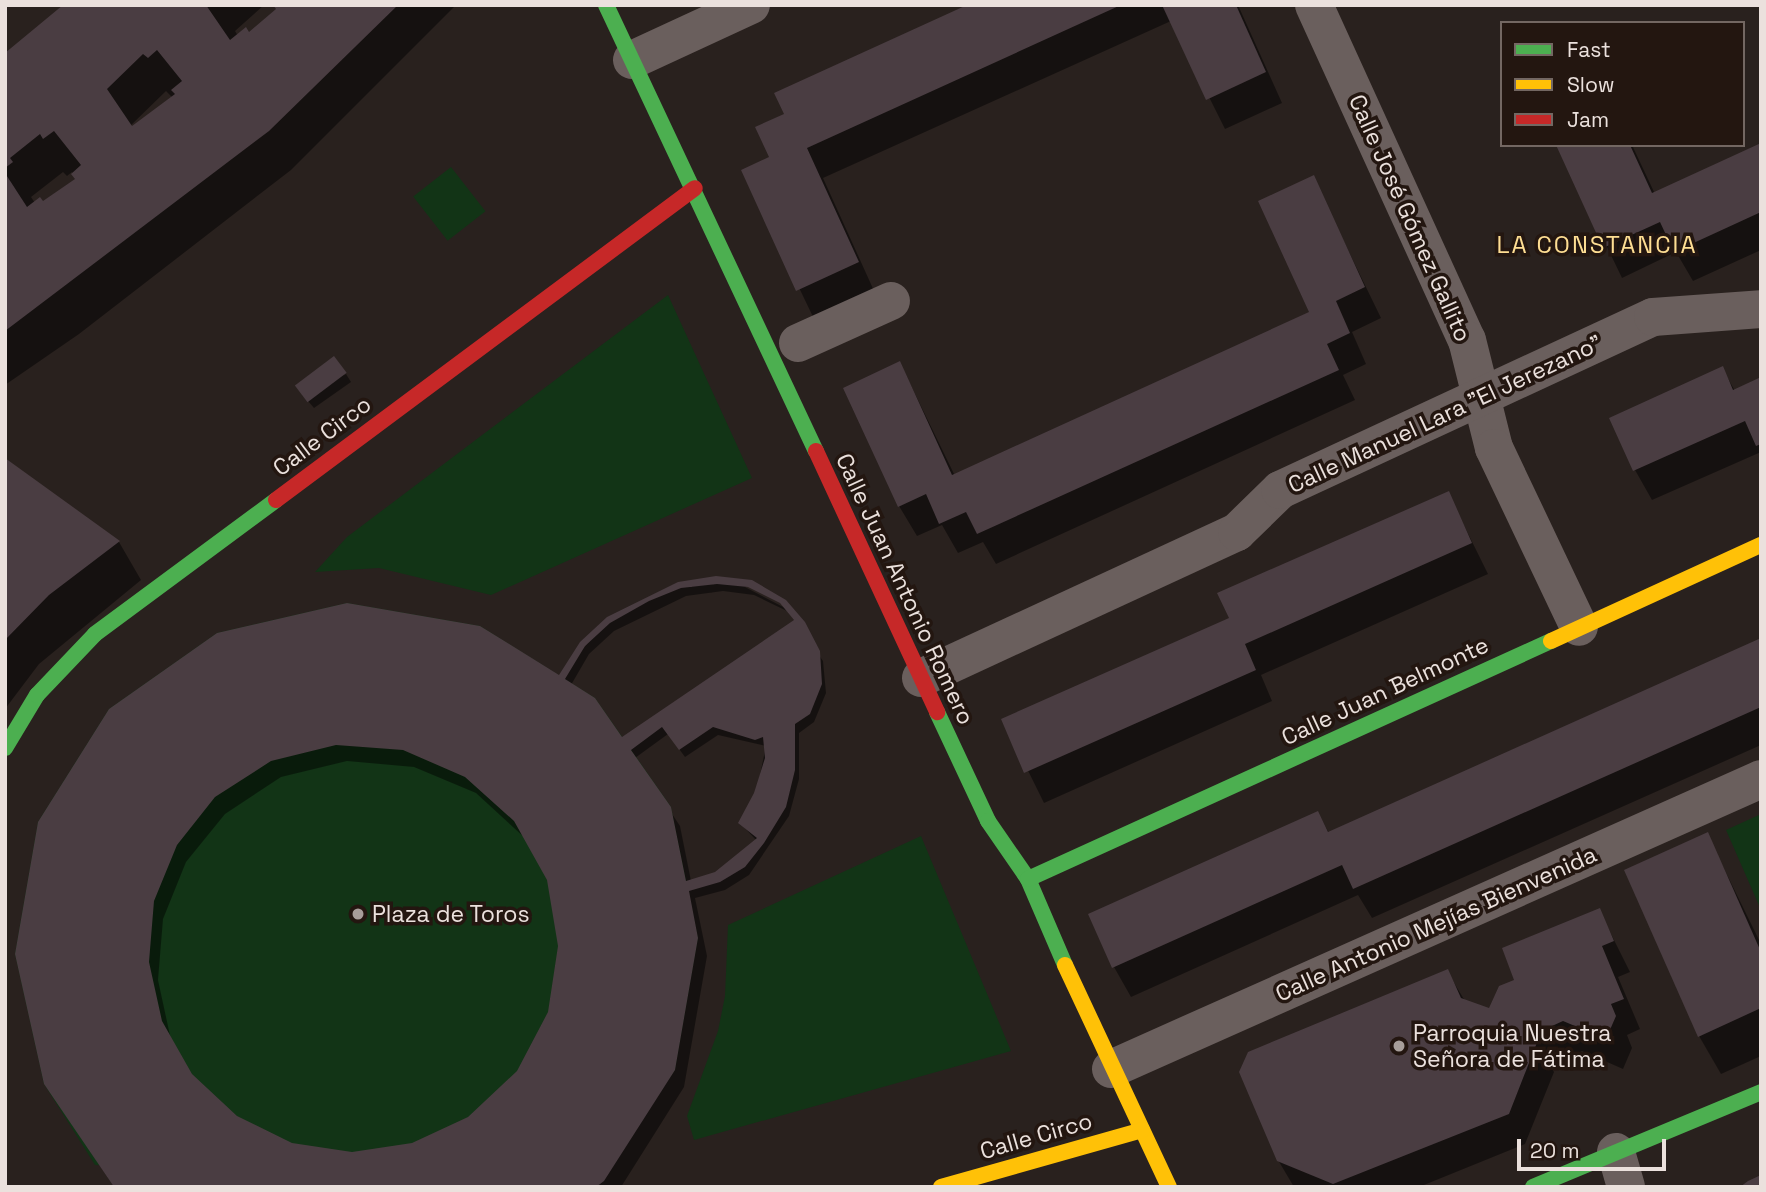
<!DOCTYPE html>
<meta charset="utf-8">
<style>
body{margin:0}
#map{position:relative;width:1766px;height:1192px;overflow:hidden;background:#29211e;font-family:"Space Grotesk",sans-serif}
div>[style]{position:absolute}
.green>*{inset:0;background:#123416;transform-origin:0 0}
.shadow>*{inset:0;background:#0007}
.building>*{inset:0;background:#4a3d42;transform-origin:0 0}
.street>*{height:38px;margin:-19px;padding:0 19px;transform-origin:19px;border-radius:19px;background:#6a5f5d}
.fast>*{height:16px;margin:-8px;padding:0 8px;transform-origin:8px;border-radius:8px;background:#4caf50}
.slow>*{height:16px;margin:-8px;padding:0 8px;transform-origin:8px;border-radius:8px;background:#ffc107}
.jam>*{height:16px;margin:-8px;padding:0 8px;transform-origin:8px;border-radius:8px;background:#c62828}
.dots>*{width:19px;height:19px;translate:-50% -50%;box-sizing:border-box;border:4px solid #231610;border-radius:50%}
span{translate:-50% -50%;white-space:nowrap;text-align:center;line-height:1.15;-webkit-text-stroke:7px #231610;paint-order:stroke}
.street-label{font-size:23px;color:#ebe1dd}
.poi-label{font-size:23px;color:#ebe1dd}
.left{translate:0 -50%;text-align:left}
.neighbourhood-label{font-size:24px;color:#fede93;letter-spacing:2px}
.frame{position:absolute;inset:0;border:7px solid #ebe1dd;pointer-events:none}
.legend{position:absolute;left:1500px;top:21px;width:245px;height:126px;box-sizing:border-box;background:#231610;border:2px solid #736762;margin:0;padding:9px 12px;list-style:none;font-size:21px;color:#ebe1dd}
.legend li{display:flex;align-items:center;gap:14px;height:35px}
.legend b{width:35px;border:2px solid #736762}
.scale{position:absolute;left:1517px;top:1139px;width:149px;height:32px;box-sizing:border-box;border:4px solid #ebe1dd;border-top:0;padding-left:9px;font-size:21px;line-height:24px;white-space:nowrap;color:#ebe1dd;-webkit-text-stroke:5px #231610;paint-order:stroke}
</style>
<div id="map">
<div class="green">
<i style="left:451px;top:167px;width:56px;height:48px;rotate:52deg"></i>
<i style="clip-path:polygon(668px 295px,752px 478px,491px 595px,379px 568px,315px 572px,347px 537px)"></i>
<i style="clip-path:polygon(347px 603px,480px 626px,595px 698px,671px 807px,698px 938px,675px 1070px,596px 1187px,95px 1165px,44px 1084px,15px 954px,38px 822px,109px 709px,217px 633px)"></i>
<i style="clip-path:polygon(1761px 814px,1759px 862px,1761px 910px,1726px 830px)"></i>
<i style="clip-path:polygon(921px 836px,1011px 1051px,694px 1140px,687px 1116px,718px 1031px,725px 996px,728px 925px)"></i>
</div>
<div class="shadow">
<i style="clip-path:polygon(evenodd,65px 5px,264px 5px,235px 31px,238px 36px,249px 34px,277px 10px,275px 5px,455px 6px,291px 170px,79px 334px,5px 385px,5px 55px,65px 5px,166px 91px,173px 98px,128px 132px,126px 130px,166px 91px,65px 5px,63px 172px,67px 176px,72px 172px,76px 180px,43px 204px,35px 203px,31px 197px,63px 172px)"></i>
<i style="clip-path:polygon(971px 5px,1238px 5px,1282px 103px,1225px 129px,1171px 21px,823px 178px,875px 293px,815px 321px,743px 171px,771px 157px,786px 115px)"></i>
<i style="clip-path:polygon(1558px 145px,1632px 145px,1655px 194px,1761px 145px,1761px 250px,1693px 281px,1676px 252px,1622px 278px)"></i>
<i style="clip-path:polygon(1313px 178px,1381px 318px,1352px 332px,1366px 364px,1343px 375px,1355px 400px,996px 564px,983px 542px,958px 553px,942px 525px,917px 536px,899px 506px,900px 363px,955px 476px,1311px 313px)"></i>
<i style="clip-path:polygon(1722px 368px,1735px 391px,1761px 379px,1761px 452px,1652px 500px,1635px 470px)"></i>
<i style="clip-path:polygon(346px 374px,351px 382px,314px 408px,302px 394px)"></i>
<i style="clip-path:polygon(5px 460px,119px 542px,141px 580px,39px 664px,5px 709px)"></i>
<i style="clip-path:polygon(1448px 493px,1488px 574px,1261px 675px,1272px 701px,1044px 803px,1003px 720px,1231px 619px)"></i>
<i style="clip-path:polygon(evenodd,716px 578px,753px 587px,745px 587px,787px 609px,823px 661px,826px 693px,814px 722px,799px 733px,799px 779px,789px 816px,749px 875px,725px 890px,695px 898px,707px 956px,684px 1087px,621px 1187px,114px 1187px,45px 1083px,40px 822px,564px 681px,561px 675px,608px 619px,679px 584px,716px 578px,723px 591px,754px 595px,787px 611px,795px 621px,621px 739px,571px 685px,589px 654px,614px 631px,686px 596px,723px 591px,716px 578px,668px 734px,685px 757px,718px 735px,766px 746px,756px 794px,740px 823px,756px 840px,716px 874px,691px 881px,680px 826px,635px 758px,668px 734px,716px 578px,347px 761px,414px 767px,476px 793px,525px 838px,548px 879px,560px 946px,550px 1012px,518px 1072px,469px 1119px,413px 1145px,352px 1154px,291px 1145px,236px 1118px,191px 1076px,171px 1040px,158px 980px,163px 919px,186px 862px,225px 814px,281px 777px,347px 761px)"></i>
<i style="clip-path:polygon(1761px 640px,1761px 745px,1372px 918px,1358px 895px,1131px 997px,1114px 967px,1318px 813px,1329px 833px)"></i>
<i style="clip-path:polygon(1707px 834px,1761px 944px,1761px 1056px,1721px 1074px,1699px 1036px)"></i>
<i style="clip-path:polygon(1599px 910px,1630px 972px,1618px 977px,1640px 1029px,1627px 1035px,1632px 1048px,1623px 1069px,1582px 1051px,1550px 1065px,1554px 1072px,1525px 1144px,1419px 1187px,1294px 1187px,1278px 1160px,1447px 971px,1465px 1001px,1490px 1011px,1517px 981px)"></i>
</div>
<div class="building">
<i style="clip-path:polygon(evenodd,63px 5px,206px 5px,230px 40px,246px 27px,249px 32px,276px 9px,273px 5px,398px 5px,269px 131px,5px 331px,5px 173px,27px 207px,40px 197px,43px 201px,75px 179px,71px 174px,81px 165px,54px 131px,43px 139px,40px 134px,10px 158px,13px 162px,5px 168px,5px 53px,63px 5px,157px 50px,182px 81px,171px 90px,175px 94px,132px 126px,107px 89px,143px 54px,148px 58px,157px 50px)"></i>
<i style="clip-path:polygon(967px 5px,1121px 5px,807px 148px,859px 262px,796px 291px,741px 170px,769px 157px,755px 127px,784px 114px,774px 93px)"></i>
<i style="clip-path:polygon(1162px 5px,1236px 5px,1266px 72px,1206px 100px)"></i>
<i style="clip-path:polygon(1761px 143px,1761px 212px,1674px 252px,1660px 222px,1603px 248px,1556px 145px,1630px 145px,1652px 193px)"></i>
<i style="clip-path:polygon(1314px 175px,1365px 287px,1336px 301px,1350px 333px,1327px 344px,1339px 370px,977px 534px,966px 512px,939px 524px,926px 494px,898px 507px,843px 388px,900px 361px,952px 475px,1309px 312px,1258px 201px)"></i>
<i style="left:334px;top:356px;width:21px;height:49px;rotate:53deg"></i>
<i style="clip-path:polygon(1723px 366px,1733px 390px,1761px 377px,1761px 444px,1756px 446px,1745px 421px,1633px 471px,1609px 418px)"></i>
<i style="clip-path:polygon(5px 458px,120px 541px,49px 595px,5px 640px)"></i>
<i style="clip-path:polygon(1449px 491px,1472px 543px,1245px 644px,1256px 670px,1024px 773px,1001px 719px,1229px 618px,1217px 593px)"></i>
<i style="clip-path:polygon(evenodd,716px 576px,752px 580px,786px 600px,805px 622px,820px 651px,822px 684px,810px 714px,795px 724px,795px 770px,786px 807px,764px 843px,745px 867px,720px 882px,689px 891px,698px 938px,675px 1070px,604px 1181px,596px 1187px,114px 1187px,44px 1084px,15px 954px,38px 822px,109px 709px,217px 633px,347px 603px,480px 626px,559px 675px,580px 642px,607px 617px,678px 582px,716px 576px,717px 584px,748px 587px,780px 603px,794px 620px,622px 737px,595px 698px,565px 679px,585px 646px,610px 623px,649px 601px,681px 588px,717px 584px,716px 576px,662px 727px,679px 750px,713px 727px,755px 740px,763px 737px,765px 758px,754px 793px,738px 823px,757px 838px,715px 872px,686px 881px,671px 807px,631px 750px,662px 727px,716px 576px,336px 745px,403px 750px,465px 777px,514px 821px,547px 880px,558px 946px,548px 1012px,517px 1071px,468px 1117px,412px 1143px,352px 1152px,292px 1143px,237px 1116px,192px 1074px,162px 1021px,149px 962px,154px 901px,177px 845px,215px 797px,271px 761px,336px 745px)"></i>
<i style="clip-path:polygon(1761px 638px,1761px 707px,1353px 889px,1342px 865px,1112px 968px,1088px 914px,1318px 811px,1328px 832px)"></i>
<i style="clip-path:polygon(1708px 832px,1761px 952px,1761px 1008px,1698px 1037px,1624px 870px)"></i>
<i style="clip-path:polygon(1600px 908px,1614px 941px,1602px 946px,1624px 999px,1611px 1004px,1616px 1016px,1606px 1039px,1563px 1021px,1530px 1036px,1538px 1040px,1509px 1114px,1333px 1184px,1277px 1161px,1239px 1072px,1248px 1052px,1448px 969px,1461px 998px,1489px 1008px,1499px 986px,1514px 980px,1502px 948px)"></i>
<i style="clip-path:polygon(1761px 1175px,1761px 1187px,1740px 1187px,1748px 1181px)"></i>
</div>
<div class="street">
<i style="left:1314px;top:5px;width:368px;rotate:65.5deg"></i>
<i style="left:1467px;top:340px;width:111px;rotate:76deg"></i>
<i style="left:1494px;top:448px;width:198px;rotate:64.6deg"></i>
<i style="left:632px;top:60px;width:131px;rotate:-24.8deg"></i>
<i style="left:798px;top:343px;width:102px;rotate:-24.3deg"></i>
<i style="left:921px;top:678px;width:348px;rotate:-24.8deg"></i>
<i style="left:1237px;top:532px;width:60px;rotate:-44.3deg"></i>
<i style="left:1280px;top:490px;width:411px;rotate:-24.9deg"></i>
<i style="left:1653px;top:317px;width:108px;rotate:-4.2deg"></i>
<i style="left:1111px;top:1069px;width:712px;rotate:-24.04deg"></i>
<i style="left:1616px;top:1152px;width:36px;rotate:74deg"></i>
</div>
<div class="fast">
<i style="left:606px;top:5px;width:493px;rotate:64.8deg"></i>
<i style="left:937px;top:712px;width:120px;rotate:64.9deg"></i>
<i style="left:988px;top:821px;width:70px;rotate:55.4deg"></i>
<i style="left:1028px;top:879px;width:94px;rotate:66.7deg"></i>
<i style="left:5px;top:748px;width:62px;rotate:-58.9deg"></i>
<i style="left:37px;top:695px;width:84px;rotate:-46.4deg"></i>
<i style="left:95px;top:634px;width:225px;rotate:-36.5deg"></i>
<i style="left:1028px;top:879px;width:575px;rotate:-24.47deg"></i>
<i style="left:1533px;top:1187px;width:247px;rotate:-22.6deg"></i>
</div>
<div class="slow">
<i style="left:1551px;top:641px;width:231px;rotate:-24.6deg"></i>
<i style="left:1065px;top:965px;width:245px;rotate:64.9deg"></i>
<i style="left:941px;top:1187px;width:209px;rotate:-15.8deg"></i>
</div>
<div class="jam">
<i style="left:816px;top:451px;width:288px;rotate:65.1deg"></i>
<i style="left:276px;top:500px;width:522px;rotate:-36.67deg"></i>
</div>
<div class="dots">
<i style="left:358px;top:914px;background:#a79e9a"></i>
<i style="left:1399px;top:1046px;background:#a79e9a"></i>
</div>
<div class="street-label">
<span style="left:1410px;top:218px;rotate:66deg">Calle José Gómez Gallito</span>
<span style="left:1445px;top:414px;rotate:-25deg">Calle Manuel Lara "El Jerezano"</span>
<span style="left:322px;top:436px;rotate:-37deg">Calle Circo</span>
<span style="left:905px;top:589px;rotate:65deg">Calle Juan Antonio Romero</span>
<span style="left:1385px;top:691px;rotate:-25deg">Calle Juan Belmonte</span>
<span style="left:1436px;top:924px;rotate:-24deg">Calle Antonio Mejías Bienvenida</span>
<span style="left:1036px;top:1136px;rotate:-16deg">Calle Circo</span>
</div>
<div class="poi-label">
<span class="left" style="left:372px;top:914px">Plaza de Toros</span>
<span class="left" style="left:1413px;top:1046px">Parroquia Nuestra<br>Señora de Fátima</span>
</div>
<div class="neighbourhood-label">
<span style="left:1597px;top:245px">LA CONSTANCIA</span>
</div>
<div class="frame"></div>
<ul class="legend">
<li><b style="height:9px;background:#4caf50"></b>Fast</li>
<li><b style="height:9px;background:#ffc107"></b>Slow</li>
<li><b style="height:9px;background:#c62828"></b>Jam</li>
</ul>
<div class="scale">20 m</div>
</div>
